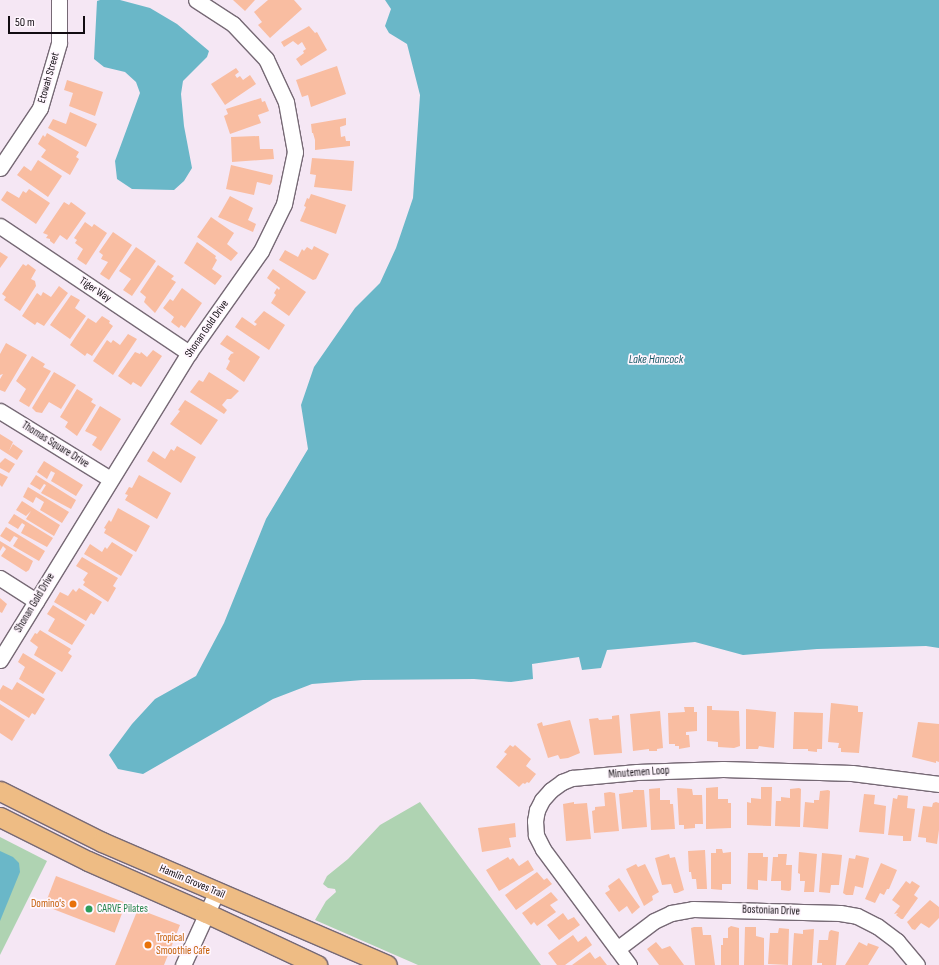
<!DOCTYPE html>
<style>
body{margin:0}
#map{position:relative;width:939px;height:965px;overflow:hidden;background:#f5e7f4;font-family:"Sofia Sans Condensed",sans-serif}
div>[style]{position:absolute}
.green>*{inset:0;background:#afd3b2}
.water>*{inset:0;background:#6ab7c8}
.building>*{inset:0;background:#f9bda1;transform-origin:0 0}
.roads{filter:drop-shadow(1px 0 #766975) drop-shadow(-1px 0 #766975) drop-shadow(0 1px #766975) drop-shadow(0 -1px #766975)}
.minor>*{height:15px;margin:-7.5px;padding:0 7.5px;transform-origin:7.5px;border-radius:7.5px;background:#fff}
.major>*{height:19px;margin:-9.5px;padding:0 9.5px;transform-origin:9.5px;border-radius:9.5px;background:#eebc84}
.dots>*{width:11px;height:11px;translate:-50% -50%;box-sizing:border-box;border:2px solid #fff6fe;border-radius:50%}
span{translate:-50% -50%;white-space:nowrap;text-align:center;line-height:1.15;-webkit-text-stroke:3.5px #fff6fe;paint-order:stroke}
.street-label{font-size:11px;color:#110c11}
.food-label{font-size:11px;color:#c56008}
.right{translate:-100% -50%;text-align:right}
.left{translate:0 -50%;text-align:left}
.leisure-label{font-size:11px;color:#27864d}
.water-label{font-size:12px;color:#1c5b68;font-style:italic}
.scale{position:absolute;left:8px;top:16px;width:77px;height:18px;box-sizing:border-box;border:2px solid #110c11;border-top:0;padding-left:5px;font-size:12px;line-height:14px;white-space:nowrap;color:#110c11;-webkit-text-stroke:3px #fff6fe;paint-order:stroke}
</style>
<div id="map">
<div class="green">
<i style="clip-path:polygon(420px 802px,541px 965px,418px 965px,315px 920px,326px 901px,336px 892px,335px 889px,328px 888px,323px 884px,327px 876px,348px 859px,380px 825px)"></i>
<i style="clip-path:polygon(0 837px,47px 861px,0 955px)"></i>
</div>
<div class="water">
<i style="clip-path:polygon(100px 0,120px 0,150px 8px,177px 24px,209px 51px,207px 57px,183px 81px,181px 94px,184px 126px,192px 168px,184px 181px,174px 190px,132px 189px,117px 179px,115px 161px,140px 93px,136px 82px,125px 72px,104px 67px,94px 59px,97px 1px)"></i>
<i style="clip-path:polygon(385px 0,939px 0,939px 648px,926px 646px,817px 649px,743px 655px,695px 642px,607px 650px,601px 668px,582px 670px,579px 657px,532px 664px,533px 679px,511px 682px,474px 679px,363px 680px,312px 684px,273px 699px,143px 774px,118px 769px,109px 755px,132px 724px,155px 699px,196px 676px,224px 623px,266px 519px,308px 449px,301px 405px,314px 367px,355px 308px,380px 283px,396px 248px,413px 198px,420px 95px,407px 44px,389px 33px,385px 26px,391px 9px)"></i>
<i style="clip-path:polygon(0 851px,13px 857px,19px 863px,20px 872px,0 921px)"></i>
</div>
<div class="building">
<i style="clip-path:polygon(233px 0,255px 0,245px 11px)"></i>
<i style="clip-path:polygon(268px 0,294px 0,302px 9px,270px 38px,258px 25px,262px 22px,254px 12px)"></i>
<i style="clip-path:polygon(309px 26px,315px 33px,317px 32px,327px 50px,301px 66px,296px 59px,304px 53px,303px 51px,306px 49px,302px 42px,298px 45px,293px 41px,284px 47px,281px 42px)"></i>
<i style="clip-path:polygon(337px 66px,346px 94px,311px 107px,308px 95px,302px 97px,296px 80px)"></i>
<i style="clip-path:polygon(236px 68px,239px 72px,235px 75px,237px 78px,240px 76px,243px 80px,250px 75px,256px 84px,225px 105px,211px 84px)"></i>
<i style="clip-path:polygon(67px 80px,103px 92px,95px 116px,69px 106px,73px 93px,64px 90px)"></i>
<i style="clip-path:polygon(261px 98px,262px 102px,265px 101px,269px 111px,258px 115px,261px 123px,230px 134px,224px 116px,228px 114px,226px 109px)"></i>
<i style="clip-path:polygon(70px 112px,97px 124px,86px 147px,48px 128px,53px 119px,66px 124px)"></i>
<i style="clip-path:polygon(346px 118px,346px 125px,340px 127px,341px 137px,345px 136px,346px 141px,350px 141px,350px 146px,315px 150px,315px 140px,313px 133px,312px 133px,311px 124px)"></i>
<i style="clip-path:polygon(47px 133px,79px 152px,76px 157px,79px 159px,70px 175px,41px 157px,46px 150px,38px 144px,43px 135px,45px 137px)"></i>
<i style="clip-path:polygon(259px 136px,260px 149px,273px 149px,274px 159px,232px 162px,231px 137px)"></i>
<i style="clip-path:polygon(312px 158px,354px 161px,352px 191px,314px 187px,316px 175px,310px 174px)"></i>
<i style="clip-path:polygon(38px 160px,62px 176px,48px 197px,17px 175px,24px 166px,31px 171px)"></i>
<i style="clip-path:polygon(231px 165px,273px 175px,272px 182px,270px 185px,257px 182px,254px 195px,226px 189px)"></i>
<i style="clip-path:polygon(29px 189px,50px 203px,36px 224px,1px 200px,7px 191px,19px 198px,23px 191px,26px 193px)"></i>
<i style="clip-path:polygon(311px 194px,346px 205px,336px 234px,300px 221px,306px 207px,304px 206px,307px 198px,309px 199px)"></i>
<i style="clip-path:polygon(230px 196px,253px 208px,248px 220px,256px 224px,253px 232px,218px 217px)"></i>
<i style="clip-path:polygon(64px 202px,69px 205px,71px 202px,86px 213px,67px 240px,60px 235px,54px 244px,50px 241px,50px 239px,46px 238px,48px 235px,43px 233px)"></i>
<i style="clip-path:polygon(211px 217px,234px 233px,227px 244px,238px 253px,231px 261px,197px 237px)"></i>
<i style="clip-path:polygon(85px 222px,92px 227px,94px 224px,107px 233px,86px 265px,77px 259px,83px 249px,75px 243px,77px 240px,74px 238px)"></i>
<i style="clip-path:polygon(113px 232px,132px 245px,109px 280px,100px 274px,108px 262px,101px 259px,103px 255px,99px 252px)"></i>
<i style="clip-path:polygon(197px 242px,216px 256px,215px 258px,217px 260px,212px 269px,222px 276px,215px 285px,184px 263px)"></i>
<i style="clip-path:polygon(314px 246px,329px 254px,316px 279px,313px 280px,279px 260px,285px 250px,298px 257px,302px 249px,304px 251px,307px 247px,312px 250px)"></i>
<i style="clip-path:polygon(136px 247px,156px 261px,132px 296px,123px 290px,131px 279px,119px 271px)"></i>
<i style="clip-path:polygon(0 252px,8px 257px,0 268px)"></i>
<i style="clip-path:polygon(23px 264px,26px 266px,28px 264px,36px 270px,31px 279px,35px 281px,36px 286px,20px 311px,4px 300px,6px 297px,2px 294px)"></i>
<i style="clip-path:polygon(158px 265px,174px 276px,171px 279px,176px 282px,155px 313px,144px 302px,146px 297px,140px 292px)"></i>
<i style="clip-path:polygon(273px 269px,306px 292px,289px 316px,271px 303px,276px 295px,274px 293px,277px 288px,279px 290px,280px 288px,267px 278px)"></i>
<i style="clip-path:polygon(59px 286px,68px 293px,44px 326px,37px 322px,35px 325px,22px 316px,37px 293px,41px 296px,43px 292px,51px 297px)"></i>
<i style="clip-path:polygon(182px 288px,202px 303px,185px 328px,181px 325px,179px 328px,171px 322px,174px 317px,163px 308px,170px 299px,173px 301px)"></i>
<i style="clip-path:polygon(71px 295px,80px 300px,75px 308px,86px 316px,70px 339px,50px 325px)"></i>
<i style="clip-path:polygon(264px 311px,285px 325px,269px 350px,235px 327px,242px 317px,255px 326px,257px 324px,254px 322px)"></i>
<i style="clip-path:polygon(102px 316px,110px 321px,109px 323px,113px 326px,92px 356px,87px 353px,85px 356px,70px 345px,88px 318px,96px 323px)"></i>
<i style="clip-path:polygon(128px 334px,137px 339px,113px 375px,93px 361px,107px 340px,111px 343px,113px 340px,120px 345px)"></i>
<i style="clip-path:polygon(227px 335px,260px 357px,244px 382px,226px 369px,230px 361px,228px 359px,231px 354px,234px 353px,220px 344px)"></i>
<i style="clip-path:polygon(6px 343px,27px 355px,5px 392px,0 390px,0 379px,3px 374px,0 375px,0 354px)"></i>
<i style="clip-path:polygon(153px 350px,162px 356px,141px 387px,133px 382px,131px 385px,118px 376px,135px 352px,140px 354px,141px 352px,147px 357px)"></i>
<i style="clip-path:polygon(32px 356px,45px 364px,43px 367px,51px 371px,29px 407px,19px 401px,26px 389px,16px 381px)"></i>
<i style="clip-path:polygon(54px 372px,76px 385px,61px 409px,49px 402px,42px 413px,36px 412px,32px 408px)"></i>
<i style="clip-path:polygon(209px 372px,239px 391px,231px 399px,227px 399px,222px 405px,227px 410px,224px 414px,190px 392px,199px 380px,203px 382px)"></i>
<i style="clip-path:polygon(77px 389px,93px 399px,91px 402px,96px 405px,77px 436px,65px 427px,68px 422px,60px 417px)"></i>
<i style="clip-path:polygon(185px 400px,218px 420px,201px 445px,170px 424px,180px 411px,178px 410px)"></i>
<i style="clip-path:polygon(100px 406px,121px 419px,101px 451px,92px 445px,97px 437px,85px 431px)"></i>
<i style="clip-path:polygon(0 434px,13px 442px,9px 451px,13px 444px,23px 451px,17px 460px,0 449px)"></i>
<i style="clip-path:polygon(177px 446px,196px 457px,181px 483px,147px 461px,153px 451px,165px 459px,171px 449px,174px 451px)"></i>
<i style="clip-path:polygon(5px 458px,15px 464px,9px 473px,0 468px,0 463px)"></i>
<i style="clip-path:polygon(44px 461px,83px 485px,76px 496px,51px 481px,55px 473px,51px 471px,47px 479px,37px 472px)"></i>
<i style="clip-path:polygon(0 473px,8px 477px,2px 487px,0 485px)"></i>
<i style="clip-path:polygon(36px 475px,76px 500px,71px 509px,41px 493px,46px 485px,44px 484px,40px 490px,30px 484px)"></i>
<i style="clip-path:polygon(139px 475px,171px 493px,157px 519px,125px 500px,128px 495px,125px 494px,129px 487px,132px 488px)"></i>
<i style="clip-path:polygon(28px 487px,69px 512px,62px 523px,40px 510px,44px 502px,36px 497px,33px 503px,23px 497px)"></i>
<i style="clip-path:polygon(22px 501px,60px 525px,54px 536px,26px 519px,31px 511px,26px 516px,16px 510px)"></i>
<i style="clip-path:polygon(118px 508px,150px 526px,136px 552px,104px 533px,106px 529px,104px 528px,109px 520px,111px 522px)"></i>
<i style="clip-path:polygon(14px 514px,53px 538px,47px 547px,21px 533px,25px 525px,22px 523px,18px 529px,8px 523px)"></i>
<i style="clip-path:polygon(6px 527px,45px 551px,39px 561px,13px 546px,18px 538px,14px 536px,10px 542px,0 536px)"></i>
<i style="clip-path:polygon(0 541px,33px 561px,29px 570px,26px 572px,1px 556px,6px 549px,3px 546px,0 551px)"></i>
<i style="clip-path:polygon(112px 542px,133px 555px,121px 576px,84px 554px,90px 544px,102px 552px,105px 547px,107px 549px)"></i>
<i style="clip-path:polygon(82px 557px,118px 578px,113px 586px,116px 588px,108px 602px,83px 585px,85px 582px,83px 580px,88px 573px,76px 566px)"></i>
<i style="clip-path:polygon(79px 588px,102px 602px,94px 615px,91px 613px,86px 621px,54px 602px,60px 592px,68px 596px,73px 589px,76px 592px)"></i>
<i style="clip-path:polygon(0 598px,7px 604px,2px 613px,0 612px)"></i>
<i style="clip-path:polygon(53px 605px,85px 625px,72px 645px,48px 631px,55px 619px,47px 614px)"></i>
<i style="clip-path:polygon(40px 630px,71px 649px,68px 653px,72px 656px,62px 672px,34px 655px,38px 647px,30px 641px,35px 633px,37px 634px)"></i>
<i style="clip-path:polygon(23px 653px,56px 673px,43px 694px,19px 679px,25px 667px,18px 662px)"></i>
<i style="clip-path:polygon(17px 682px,45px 699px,35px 715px,32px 713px,29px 718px,0 700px,0 690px,3px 685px,12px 690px)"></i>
<i style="clip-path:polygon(831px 703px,858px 706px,858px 712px,863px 712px,859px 753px,841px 752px,841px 748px,838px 748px,839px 743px,828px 742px)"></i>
<i style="clip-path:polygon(0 704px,25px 720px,12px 741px,0 733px)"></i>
<i style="clip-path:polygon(707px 706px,712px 706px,712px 710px,739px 711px,740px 746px,734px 748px,718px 747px,718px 742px,707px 741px)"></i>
<i style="clip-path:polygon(684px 707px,694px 707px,694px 712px,697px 712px,697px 731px,686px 732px,686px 735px,689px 735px,690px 747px,679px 749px,679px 746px,675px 746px,675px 744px,669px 744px,668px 713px,685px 712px)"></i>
<i style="clip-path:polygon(746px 709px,776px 712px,774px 748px,759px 746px,758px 749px,746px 749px)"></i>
<i style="clip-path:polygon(660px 711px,663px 748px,657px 749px,657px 751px,649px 751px,649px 749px,633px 751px,630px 714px)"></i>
<i style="clip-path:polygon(794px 712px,823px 713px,822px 749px,817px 749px,817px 752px,808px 751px,808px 749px,793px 749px)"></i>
<i style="clip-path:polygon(619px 715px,622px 753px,594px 755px,589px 719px,598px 718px,599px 720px,612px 719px,612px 716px)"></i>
<i style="clip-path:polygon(570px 720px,580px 753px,568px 758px,560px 759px,558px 755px,548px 758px,537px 724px,542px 722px,543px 726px)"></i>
<i style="clip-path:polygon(918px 722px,939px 724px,939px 762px,936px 761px,936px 763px,912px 757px)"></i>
<i style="clip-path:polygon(510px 745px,513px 747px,515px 745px,531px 759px,526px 766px,536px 774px,529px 783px,527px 782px,525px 784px,523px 783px,519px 787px,496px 767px,507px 754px,504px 752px)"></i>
<i style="clip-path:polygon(718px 787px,718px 799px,728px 799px,728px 803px,731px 803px,731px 828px,706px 829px,706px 788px)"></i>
<i style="clip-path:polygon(761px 787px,772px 787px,771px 826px,747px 825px,747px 802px,751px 803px,751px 798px,761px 799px)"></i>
<i style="clip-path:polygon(660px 788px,660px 800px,670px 800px,670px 804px,673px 804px,675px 829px,651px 830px,649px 789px)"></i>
<i style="clip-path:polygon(677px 788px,692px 789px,693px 795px,702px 795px,703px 824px,695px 824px,695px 828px,684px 829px,684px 825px,679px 825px)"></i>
<i style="clip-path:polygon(799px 788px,801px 789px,800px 827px,775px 826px,776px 801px,781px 801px,781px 797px,790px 798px,790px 789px)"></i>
<i style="clip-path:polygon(633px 790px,644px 790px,647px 827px,622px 829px,619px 794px,633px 792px)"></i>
<i style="clip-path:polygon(828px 790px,830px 791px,828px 829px,803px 827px,805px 802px,814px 803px,814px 800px,819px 800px,820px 791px)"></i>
<i style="clip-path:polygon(610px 792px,615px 793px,619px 831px,594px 833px,592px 811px,595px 810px,595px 807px,605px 806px,604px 793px)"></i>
<i style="clip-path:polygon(864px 794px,875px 795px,874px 804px,886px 806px,884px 834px,859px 832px)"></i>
<i style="clip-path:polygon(898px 795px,908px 796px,907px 808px,915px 809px,911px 841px,903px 841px,903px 836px,888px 835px,893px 798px,897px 799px)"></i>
<i style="clip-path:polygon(574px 802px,574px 804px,587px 803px,591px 839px,566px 841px,563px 804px)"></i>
<i style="clip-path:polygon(936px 802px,939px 803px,939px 830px,937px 844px,926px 842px,926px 838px,918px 837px,923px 806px,932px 807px,933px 803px)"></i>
<i style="clip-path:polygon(515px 823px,516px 837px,509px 838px,511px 847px,482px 852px,478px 828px)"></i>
<i style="clip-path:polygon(716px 849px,722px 849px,723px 853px,731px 852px,731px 884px,722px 884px,722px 890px,711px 889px,711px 853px,716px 853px)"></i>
<i style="clip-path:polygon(705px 850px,707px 889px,697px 889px,696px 879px,692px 879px,691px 872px,689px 872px,688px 851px)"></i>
<i style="clip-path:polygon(799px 852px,817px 854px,814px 892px,804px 892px,805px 881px,800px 881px,800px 874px,798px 873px)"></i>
<i style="clip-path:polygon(748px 853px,763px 853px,763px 857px,768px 857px,767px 881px,758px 880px,758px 890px,747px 889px)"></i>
<i style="clip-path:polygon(822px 853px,842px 855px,839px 885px,831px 885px,830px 893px,819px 892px)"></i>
<i style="clip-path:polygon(669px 854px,670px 858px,675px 857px,684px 890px,677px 893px,674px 893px,671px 884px,662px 885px,655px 858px)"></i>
<i style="clip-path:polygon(778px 854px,787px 854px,786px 865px,792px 865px,791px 890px,789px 891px,781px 890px,781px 881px,771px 881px,773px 857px,778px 857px)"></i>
<i style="clip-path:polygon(856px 855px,869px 858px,863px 888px,855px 886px,853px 895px,846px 895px,843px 893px,849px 858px,855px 859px)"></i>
<i style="clip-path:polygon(508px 857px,510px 860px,513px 858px,519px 866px,528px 860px,534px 870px,499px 891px,486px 870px)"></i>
<i style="clip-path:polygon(881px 863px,897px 870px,889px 889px,887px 889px,884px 895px,880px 893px,875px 903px,865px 899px)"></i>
<i style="clip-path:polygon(636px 864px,638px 867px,645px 864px,659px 892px,652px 896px,653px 900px,644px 906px,626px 869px)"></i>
<i style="clip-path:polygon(537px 872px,544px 880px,547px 878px,552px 884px,516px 910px,505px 895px)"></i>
<i style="left:56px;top:876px;width:75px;height:32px;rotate:21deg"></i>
<i style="clip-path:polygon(619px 878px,640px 907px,632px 914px,627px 906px,619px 912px,605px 893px,610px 890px,608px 886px)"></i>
<i style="clip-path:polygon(906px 881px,910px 884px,912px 881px,920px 886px,914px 895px,918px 898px,903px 919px,901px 919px,896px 915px,898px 913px,894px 914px,900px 906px,892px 900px)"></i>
<i style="clip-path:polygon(551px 892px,558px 900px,550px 905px,556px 912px,537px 926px,534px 922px,531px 925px,522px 913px)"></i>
<i style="clip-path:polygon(930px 900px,939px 907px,939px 918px,929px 928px,921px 923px,915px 930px,912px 929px,907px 922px)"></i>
<i style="clip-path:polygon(138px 909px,180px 925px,164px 965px,115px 965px)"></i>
<i style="clip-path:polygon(563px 913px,568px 920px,574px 917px,580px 925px,559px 940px,547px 925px)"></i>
<i style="clip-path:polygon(731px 926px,739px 928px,739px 965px,721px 965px,721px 945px,723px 945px,723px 938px,728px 938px,728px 928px)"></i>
<i style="clip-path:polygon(694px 927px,702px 927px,703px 935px,711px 935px,715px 965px,695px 965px,691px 928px)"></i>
<i style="clip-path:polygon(745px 927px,756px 927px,756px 936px,764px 938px,764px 965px,744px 965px)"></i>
<i style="clip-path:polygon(779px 928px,789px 929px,788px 965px,768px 964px,770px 933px,778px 933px)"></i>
<i style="clip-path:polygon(814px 929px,812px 965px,792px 965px,794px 933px,803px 934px,803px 930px)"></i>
<i style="clip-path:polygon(831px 930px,839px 932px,836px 965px,822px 965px,822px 963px,817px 963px,819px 940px,828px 940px,829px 932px)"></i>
<i style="clip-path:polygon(573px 935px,578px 942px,586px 936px,592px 945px,565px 965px,557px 965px,548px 953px)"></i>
<i style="clip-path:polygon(656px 942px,662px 949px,670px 946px,684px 965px,659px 965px,647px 949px)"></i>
<i style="clip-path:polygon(859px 942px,867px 946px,868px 943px,879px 947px,868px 965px,845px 965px)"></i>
<i style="clip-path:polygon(590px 952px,595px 959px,600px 956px,607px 965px,572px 965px)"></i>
</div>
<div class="roads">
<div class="minor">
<i style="left:0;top:168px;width:72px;rotate:-56.3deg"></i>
<i style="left:40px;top:108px;width:68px;rotate:-73.7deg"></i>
<i style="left:59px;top:43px;width:43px;rotate:-90deg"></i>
<i style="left:0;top:226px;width:228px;rotate:33.9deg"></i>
<i style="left:0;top:411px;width:129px;rotate:31.7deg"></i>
<i style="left:0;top:578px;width:43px;rotate:32.6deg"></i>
<i style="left:0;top:660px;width:361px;rotate:-58.4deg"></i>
<i style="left:189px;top:353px;width:125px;rotate:-54.8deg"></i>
<i style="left:261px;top:251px;width:52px;rotate:-63.9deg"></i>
<i style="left:284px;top:204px;width:53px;rotate:-78.1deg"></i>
<i style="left:295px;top:152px;width:51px;rotate:-100.2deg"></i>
<i style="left:286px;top:102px;width:47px;rotate:-114.9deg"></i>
<i style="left:266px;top:59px;width:48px;rotate:-133.3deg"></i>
<i style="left:233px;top:24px;width:44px;rotate:-147deg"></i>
<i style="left:617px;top:949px;width:46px;rotate:-37.1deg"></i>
<i style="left:654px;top:921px;width:19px;rotate:-25deg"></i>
<i style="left:671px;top:913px;width:22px;rotate:-10deg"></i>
<i style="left:693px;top:909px;width:147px;rotate:1.6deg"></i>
<i style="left:840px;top:913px;width:17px;rotate:10deg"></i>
<i style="left:857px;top:916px;width:22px;rotate:27deg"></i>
<i style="left:877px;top:926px;width:25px;rotate:37deg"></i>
<i style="left:897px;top:941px;width:31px;rotate:50deg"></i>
<i style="left:183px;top:965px;width:79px;rotate:-65.4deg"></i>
<i style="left:629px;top:965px;width:144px;rotate:-126.6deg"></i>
<i style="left:543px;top:849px;width:16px;rotate:-117deg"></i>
<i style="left:536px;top:835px;width:14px;rotate:-94deg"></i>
<i style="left:535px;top:821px;width:11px;rotate:-80deg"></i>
<i style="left:537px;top:810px;width:11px;rotate:-63deg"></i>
<i style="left:542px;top:800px;width:13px;rotate:-48deg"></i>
<i style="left:551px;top:790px;width:14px;rotate:-36deg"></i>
<i style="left:562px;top:782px;width:11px;rotate:-22deg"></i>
<i style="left:572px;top:778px;width:65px;rotate:-5.3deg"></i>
<i style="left:637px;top:772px;width:86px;rotate:-2deg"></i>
<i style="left:723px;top:769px;width:129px;rotate:1.8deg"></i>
<i style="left:852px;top:773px;width:88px;rotate:7.2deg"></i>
</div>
<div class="major">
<i style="left:0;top:791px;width:114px;rotate:26.6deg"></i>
<i style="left:102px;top:842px;width:310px;rotate:23.3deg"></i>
<i style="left:0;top:817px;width:98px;rotate:26.6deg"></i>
<i style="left:88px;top:861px;width:129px;rotate:23.8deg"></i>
<i style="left:206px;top:913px;width:123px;rotate:25.1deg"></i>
</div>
</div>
<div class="dots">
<i style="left:73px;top:904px;background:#e8710a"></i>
<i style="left:89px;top:909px;background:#2e9e5b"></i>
<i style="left:148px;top:945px;background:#e8710a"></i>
</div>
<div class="street-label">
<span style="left:49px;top:78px;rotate:-74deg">Etowah Street</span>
<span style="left:95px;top:290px;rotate:34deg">Tiger Way</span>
<span style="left:207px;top:329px;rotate:-55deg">Shonan Gold Drive</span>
<span style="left:55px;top:445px;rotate:32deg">Thomas Square Drive</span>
<span style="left:35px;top:603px;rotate:-59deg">Shonan Gold Drive</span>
<span style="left:639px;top:773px;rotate:-4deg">Minutemen Loop</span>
<span style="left:192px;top:882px;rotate:23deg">Hamlin Groves Trail</span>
<span style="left:771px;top:911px;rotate:2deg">Bostonian Drive</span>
</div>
<div class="food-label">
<span class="right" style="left:65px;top:904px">Domino's</span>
<span class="left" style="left:156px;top:945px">Tropical<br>Smoothie Cafe</span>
</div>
<div class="leisure-label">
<span class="left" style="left:97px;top:909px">CARVE Pilates</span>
</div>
<div class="water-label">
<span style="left:656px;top:360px">Lake Hancock</span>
</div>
<div class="scale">50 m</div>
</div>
